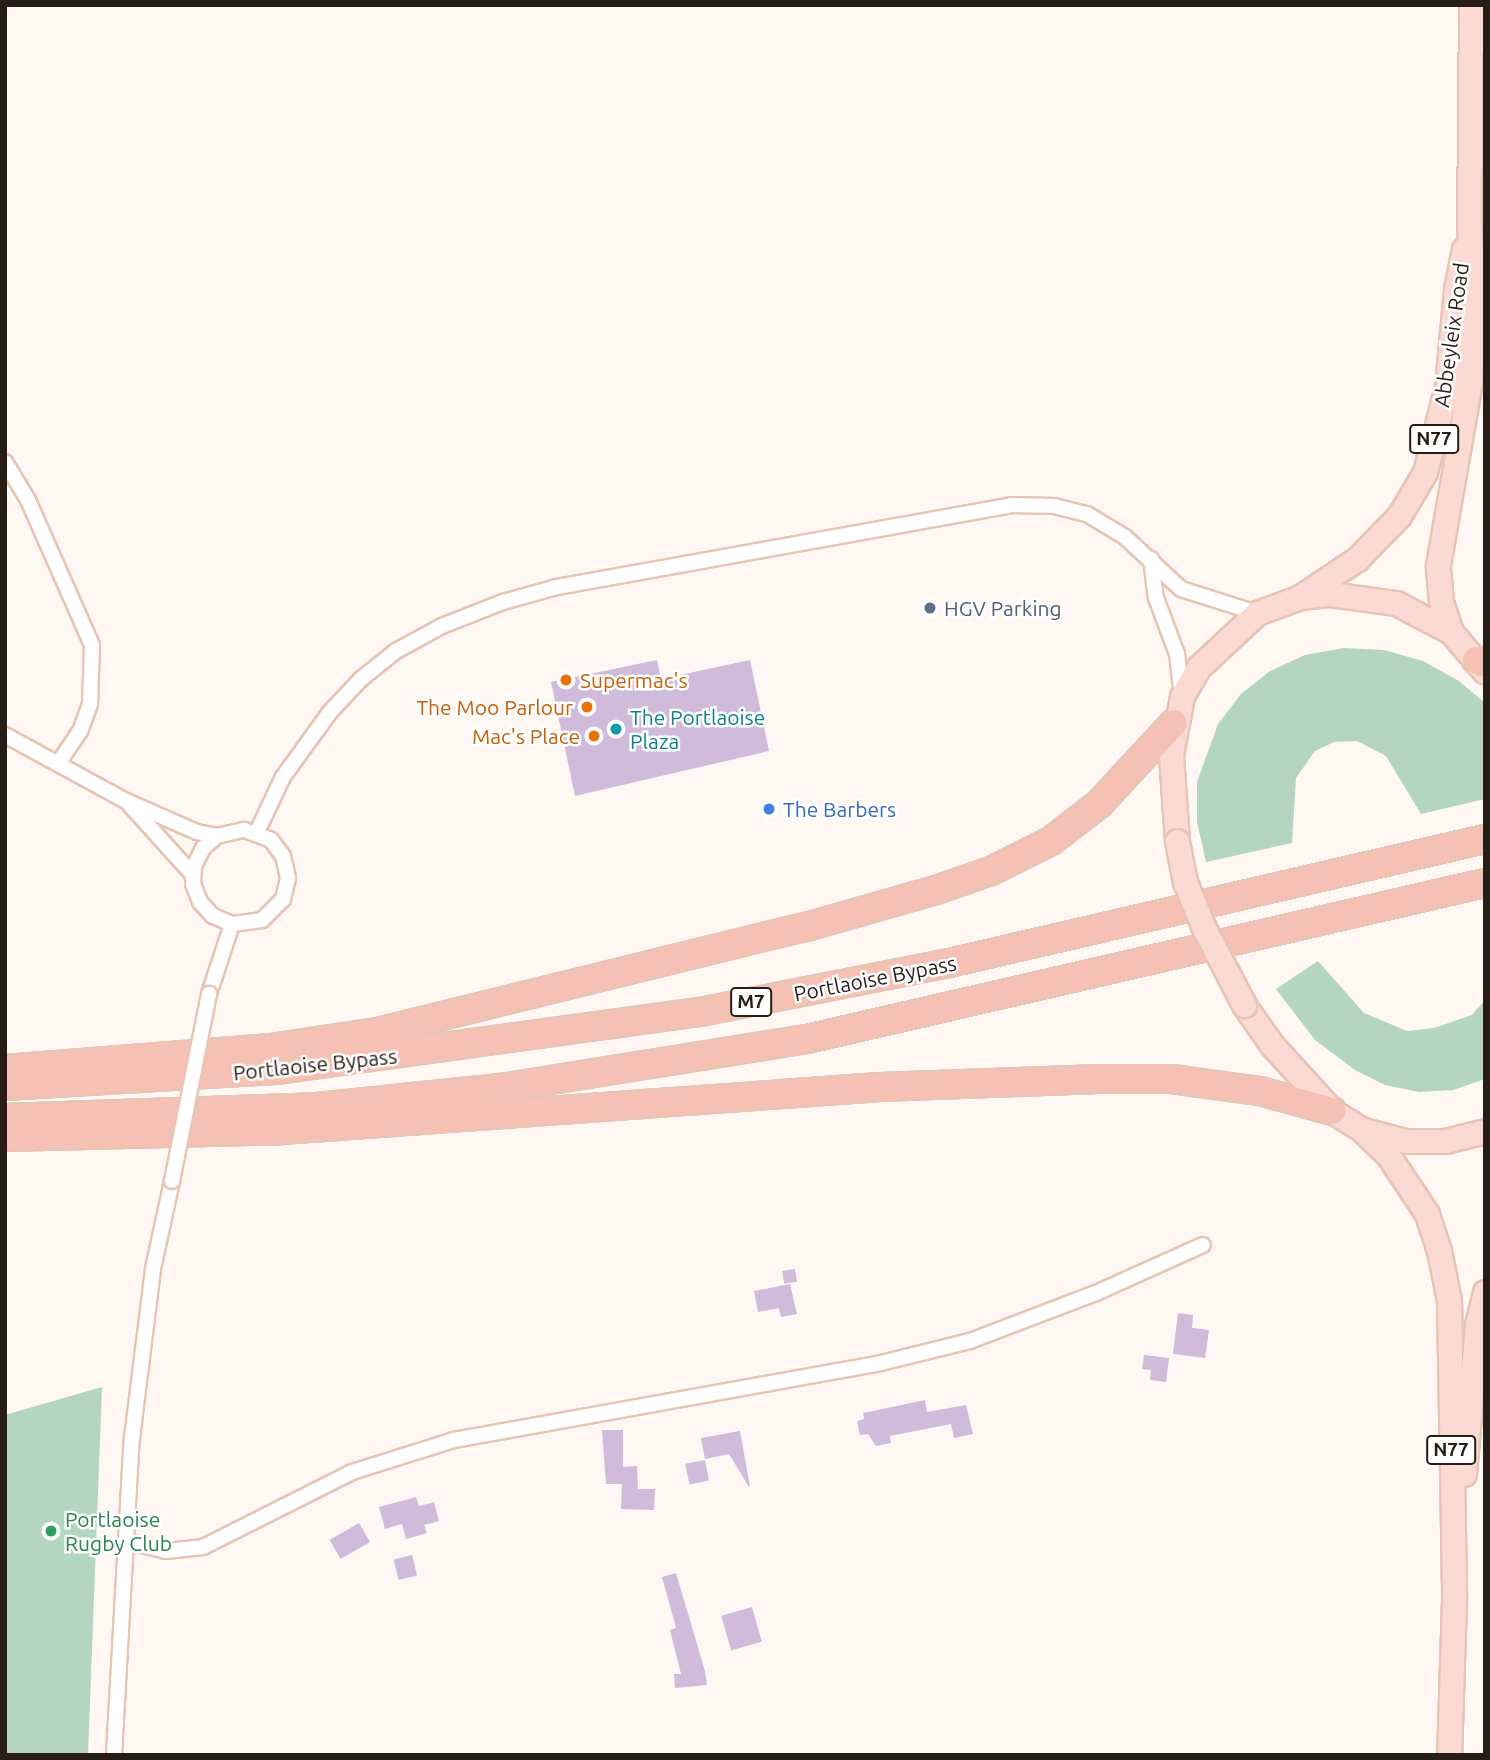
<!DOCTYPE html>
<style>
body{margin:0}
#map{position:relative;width:1490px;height:1760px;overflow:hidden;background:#fff7f4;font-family:Ubuntu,sans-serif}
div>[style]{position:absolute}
.green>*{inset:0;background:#b4d5c0}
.building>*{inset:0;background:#d1bbdb;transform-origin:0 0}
.roads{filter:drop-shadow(2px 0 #e7c4b4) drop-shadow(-2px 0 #e7c4b4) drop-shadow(0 2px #e7c4b4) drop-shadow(0 -2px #e7c4b4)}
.minor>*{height:14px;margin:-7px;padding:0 7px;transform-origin:7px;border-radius:7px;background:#fff}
.primary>*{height:23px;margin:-11.5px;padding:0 11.5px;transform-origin:11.5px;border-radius:11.5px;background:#fadad3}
.motorway>*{height:26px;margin:-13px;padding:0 13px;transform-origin:13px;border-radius:13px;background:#f6c1b5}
.bridges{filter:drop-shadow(2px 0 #e7c4b4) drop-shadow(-2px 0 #e7c4b4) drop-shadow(0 2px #e7c4b4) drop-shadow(0 -2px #e7c4b4)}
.minor-bridge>*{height:14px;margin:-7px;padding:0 7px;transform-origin:7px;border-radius:7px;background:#fff}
.primary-bridge>*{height:23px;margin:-11.5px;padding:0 11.5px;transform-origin:11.5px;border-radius:11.5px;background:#fadad3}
.dots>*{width:19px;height:19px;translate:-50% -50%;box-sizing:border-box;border:4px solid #fff;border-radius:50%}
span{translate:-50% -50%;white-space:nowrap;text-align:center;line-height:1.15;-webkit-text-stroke:5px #fff;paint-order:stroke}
.shield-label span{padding:2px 5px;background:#fff;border:2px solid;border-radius:5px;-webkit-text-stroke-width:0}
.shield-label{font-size:19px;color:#281c16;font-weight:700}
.street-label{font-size:21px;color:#281c16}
.service-label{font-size:21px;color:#4e5e75}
.left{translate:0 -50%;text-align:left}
.food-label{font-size:21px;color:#c56008}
.right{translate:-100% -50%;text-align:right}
.culture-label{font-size:21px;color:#0d838f}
.shop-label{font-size:21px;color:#366cbe}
.leisure-label{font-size:21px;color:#27864d}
.frame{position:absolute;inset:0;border:7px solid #281c16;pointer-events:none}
</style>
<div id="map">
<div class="green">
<i style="clip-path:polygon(1344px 648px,1384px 650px,1423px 661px,1459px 681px,1485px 703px,1485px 799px,1421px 814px,1386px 756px,1357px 741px,1334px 742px,1315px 751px,1296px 778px,1292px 843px,1206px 862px,1197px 822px,1197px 782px,1218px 724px,1241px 694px,1270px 671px,1305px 655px)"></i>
<i style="clip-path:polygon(1318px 961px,1364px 1013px,1407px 1031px,1434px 1028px,1472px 1015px,1485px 1000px,1485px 1079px,1453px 1090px,1419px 1092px,1385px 1085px,1355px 1070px,1315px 1040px,1276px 989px)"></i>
<i style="clip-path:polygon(102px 1387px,88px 1755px,5px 1755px,5px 1415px)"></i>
</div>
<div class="building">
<i style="clip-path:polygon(657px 660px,661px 679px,750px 660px,769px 751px,575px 796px,551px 682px)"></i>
<i style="left:795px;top:1269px;width:13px;height:13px;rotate:81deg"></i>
<i style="clip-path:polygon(790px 1284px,797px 1314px,781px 1317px,779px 1308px,758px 1312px,754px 1291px)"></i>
<i style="clip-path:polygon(1178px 1313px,1193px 1315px,1192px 1328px,1209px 1330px,1205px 1358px,1173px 1354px)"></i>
<i style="clip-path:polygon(1144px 1355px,1169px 1358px,1166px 1382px,1150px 1380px,1151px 1370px,1142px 1369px)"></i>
<i style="clip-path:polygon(925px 1400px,927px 1412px,966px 1405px,973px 1434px,954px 1438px,951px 1424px,890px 1436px,891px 1443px,876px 1446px,868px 1434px,860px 1435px,857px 1421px,864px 1419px,863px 1413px)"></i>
<i style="clip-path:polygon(602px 1430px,623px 1430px,623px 1467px,637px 1466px,638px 1489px,655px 1489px,654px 1510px,621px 1509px,622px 1484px,606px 1484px)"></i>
<i style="clip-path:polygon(740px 1431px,750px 1487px,749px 1487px,729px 1454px,705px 1459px,701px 1438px)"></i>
<i style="left:705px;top:1460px;width:21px;height:20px;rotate:79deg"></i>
<i style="clip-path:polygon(416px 1497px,419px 1506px,434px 1502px,439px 1521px,424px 1525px,427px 1533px,406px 1539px,402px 1524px,385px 1529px,379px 1507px)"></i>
<i style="left:359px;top:1523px;width:22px;height:34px;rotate:60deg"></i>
<i style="left:412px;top:1555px;width:21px;height:19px;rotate:76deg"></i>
<i style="clip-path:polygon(676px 1573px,705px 1671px,707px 1685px,675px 1688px,674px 1674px,681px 1674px,670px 1630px,676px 1628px,662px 1577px)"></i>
<i style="left:752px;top:1607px;width:36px;height:32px;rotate:74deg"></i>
</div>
<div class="roads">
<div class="minor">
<i style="left:5px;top:462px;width:44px;rotate:58.8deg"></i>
<i style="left:28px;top:500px;width:158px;rotate:66.2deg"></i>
<i style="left:92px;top:645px;width:59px;rotate:91.9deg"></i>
<i style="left:90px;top:704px;width:29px;rotate:110deg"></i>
<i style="left:80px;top:731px;width:37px;rotate:124deg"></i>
<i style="left:1151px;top:559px;width:39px;rotate:83deg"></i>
<i style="left:1156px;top:598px;width:60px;rotate:69.4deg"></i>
<i style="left:1177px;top:654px;width:42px;rotate:83.2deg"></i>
<i style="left:5px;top:735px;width:138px;rotate:28.6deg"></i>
<i style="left:126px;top:801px;width:77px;rotate:23.6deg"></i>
<i style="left:197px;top:832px;width:20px;rotate:11deg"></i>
<i style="left:217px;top:836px;width:28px;rotate:-13deg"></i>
<i style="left:244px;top:830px;width:29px;rotate:20deg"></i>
<i style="left:271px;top:840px;width:20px;rotate:53deg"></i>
<i style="left:283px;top:856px;width:23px;rotate:77deg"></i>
<i style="left:288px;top:878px;width:22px;rotate:103deg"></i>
<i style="left:283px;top:899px;width:30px;rotate:135deg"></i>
<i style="left:262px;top:920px;width:30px;rotate:172deg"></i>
<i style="left:232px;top:924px;width:21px;rotate:-157deg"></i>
<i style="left:213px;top:916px;width:19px;rotate:-133deg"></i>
<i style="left:200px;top:902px;width:19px;rotate:-111deg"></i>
<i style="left:193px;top:884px;width:18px;rotate:-87deg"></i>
<i style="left:194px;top:866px;width:20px;rotate:-63deg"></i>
<i style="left:203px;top:848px;width:18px;rotate:-41deg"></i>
<i style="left:130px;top:805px;width:94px;rotate:48deg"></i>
<i style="left:257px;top:832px;width:61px;rotate:-64.7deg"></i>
<i style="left:283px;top:777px;width:80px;rotate:-54.1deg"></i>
<i style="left:330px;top:712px;width:45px;rotate:-46.8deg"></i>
<i style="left:361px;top:679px;width:45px;rotate:-38.7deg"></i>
<i style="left:396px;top:651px;width:52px;rotate:-28.5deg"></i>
<i style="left:442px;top:626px;width:66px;rotate:-21.5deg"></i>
<i style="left:503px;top:602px;width:56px;rotate:-15.5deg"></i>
<i style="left:557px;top:587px;width:461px;rotate:-10.2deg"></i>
<i style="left:1011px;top:505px;width:43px;rotate:1.3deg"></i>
<i style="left:1054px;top:506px;width:34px;rotate:14deg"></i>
<i style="left:1087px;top:514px;width:44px;rotate:31.2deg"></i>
<i style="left:1125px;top:537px;width:76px;rotate:42.9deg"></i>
<i style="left:1181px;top:589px;width:80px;rotate:17.5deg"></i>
<i style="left:209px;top:994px;width:74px;rotate:-71.8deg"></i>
<i style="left:126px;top:1541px;width:41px;rotate:14deg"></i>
<i style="left:166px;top:1551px;width:37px;rotate:-6deg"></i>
<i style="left:203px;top:1547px;width:167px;rotate:-26.7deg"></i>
<i style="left:352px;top:1472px;width:107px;rotate:-17.4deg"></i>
<i style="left:454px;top:1440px;width:434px;rotate:-10.2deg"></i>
<i style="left:881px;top:1363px;width:92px;rotate:-13.9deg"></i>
<i style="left:970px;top:1341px;width:135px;rotate:-20.9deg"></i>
<i style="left:1096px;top:1293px;width:117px;rotate:-24.2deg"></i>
<i style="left:114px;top:1755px;width:318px;rotate:-86.8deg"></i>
<i style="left:132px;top:1438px;width:170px;rotate:-82.9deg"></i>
<i style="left:153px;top:1269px;width:90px;rotate:-77.8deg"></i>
</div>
<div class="primary">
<i style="left:1303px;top:595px;width:65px;rotate:-33.7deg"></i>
<i style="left:1357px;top:559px;width:60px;rotate:-45.7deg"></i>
<i style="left:1399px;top:516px;width:51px;rotate:-59.4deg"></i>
<i style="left:1425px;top:472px;width:89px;rotate:-75.7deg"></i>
<i style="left:1447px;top:386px;width:97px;rotate:-84.7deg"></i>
<i style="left:1456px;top:289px;width:41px;rotate:-78.7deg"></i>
<i style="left:1451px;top:632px;width:32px;rotate:-108deg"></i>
<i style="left:1441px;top:602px;width:37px;rotate:-95deg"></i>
<i style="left:1438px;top:565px;width:187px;rotate:-80.1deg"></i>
<i style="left:1470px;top:381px;width:91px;rotate:-86.9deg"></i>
<i style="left:1475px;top:290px;width:62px;rotate:-95.5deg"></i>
<i style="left:1469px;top:228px;width:223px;rotate:-89.5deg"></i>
<i style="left:1177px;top:841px;width:86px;rotate:-94deg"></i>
<i style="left:1171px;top:755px;width:60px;rotate:-79.4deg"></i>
<i style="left:1182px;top:696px;width:34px;rotate:-60deg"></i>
<i style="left:1199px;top:667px;width:79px;rotate:-43deg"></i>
<i style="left:1257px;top:613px;width:46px;rotate:-20.4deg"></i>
<i style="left:1300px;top:597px;width:30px;rotate:-6deg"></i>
<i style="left:1330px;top:594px;width:67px;rotate:7.8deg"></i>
<i style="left:1396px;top:603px;width:62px;rotate:27.8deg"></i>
<i style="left:1451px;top:632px;width:52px;rotate:49.6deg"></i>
<i style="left:1244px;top:1005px;width:49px;rotate:55deg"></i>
<i style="left:1272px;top:1045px;width:89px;rotate:47.7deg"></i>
<i style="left:1332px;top:1111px;width:36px;rotate:32deg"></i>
<i style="left:1362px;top:1130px;width:36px;rotate:44deg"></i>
<i style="left:1388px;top:1155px;width:71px;rotate:56.5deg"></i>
<i style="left:1427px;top:1214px;width:39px;rotate:72deg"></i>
<i style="left:1439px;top:1251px;width:50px;rotate:78.5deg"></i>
<i style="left:1449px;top:1300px;width:300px;rotate:89deg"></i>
<i style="left:1454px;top:1600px;width:155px;rotate:91.8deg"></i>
<i style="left:1364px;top:1130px;width:42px;rotate:15deg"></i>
<i style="left:1405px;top:1141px;width:40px"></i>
<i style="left:1445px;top:1141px;width:41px;rotate:-14deg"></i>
<i style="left:1464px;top:1474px;width:151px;rotate:-85deg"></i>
<i style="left:1477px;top:1324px;width:33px;rotate:-76deg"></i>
</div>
<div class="motorway">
<i style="left:1476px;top:660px;width:10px;rotate:24deg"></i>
<i style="left:5px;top:1069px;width:267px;rotate:-4.5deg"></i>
<i style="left:271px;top:1048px;width:107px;rotate:-8.6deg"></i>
<i style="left:377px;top:1032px;width:442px;rotate:-13.8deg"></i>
<i style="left:806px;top:927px;width:135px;rotate:-15.9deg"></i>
<i style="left:936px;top:890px;width:58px;rotate:-19.1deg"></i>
<i style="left:991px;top:871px;width:67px;rotate:-26.6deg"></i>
<i style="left:1051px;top:841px;width:61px;rotate:-37.6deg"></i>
<i style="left:1099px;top:804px;width:110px;rotate:-47.2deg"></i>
<i style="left:5px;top:1086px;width:270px;rotate:-3.4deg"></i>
<i style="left:275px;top:1070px;width:429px;rotate:-7.8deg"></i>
<i style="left:700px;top:1012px;width:254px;rotate:-11.1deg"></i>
<i style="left:949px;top:963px;width:550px;rotate:-13.03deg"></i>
<i style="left:5px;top:1118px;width:310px;rotate:-2deg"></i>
<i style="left:315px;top:1107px;width:193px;rotate:-5.9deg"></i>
<i style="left:507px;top:1087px;width:304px;rotate:-9.1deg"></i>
<i style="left:807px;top:1039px;width:696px;rotate:-12.96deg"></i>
<i style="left:5px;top:1137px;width:277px;rotate:-1.4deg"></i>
<i style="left:282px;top:1130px;width:600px;rotate:-4.11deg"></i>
<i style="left:880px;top:1087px;width:214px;rotate:-2.1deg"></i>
<i style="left:1094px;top:1079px;width:77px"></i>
<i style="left:1171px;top:1079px;width:90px;rotate:7.7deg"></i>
<i style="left:1260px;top:1091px;width:75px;rotate:15.5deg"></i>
</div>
</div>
<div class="bridges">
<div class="minor-bridge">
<i style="left:172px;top:1181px;width:191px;rotate:-78.8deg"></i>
</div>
<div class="primary-bridge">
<i style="left:1177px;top:841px;width:42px;rotate:79deg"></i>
<i style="left:1185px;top:882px;width:50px;rotate:67.6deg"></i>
<i style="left:1204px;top:928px;width:87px;rotate:62.5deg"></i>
</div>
</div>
<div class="dots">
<i style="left:930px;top:608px;background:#5c6f8a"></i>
<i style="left:566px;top:680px;background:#e8710a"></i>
<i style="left:587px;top:707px;background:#e8710a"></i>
<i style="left:616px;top:729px;background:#0f9aa8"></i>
<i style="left:594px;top:736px;background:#e8710a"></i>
<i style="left:769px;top:809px;background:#3f7fe0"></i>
<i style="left:51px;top:1531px;background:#2e9e5b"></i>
</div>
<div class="shield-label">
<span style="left:1434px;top:439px">N77</span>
<span style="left:751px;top:1002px">M7</span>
<span style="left:1451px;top:1450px">N77</span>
</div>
<div class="street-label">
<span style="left:1451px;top:335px;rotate:-82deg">Abbeyleix Road</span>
<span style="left:875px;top:978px;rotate:-11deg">Portlaoise Bypass</span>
<span style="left:315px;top:1064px;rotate:-6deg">Portlaoise Bypass</span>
</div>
<div class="service-label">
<span class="left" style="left:944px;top:608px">HGV Parking</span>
</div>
<div class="food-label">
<span class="left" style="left:580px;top:680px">Supermac's</span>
<span class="right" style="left:573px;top:707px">The Moo Parlour</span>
<span class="right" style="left:580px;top:736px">Mac's Place</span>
</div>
<div class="culture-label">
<span class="left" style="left:630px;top:729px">The Portlaoise<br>Plaza</span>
</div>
<div class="shop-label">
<span class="left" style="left:783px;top:809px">The Barbers</span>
</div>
<div class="leisure-label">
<span class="left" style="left:65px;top:1531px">Portlaoise<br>Rugby Club</span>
</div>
<div class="frame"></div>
</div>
